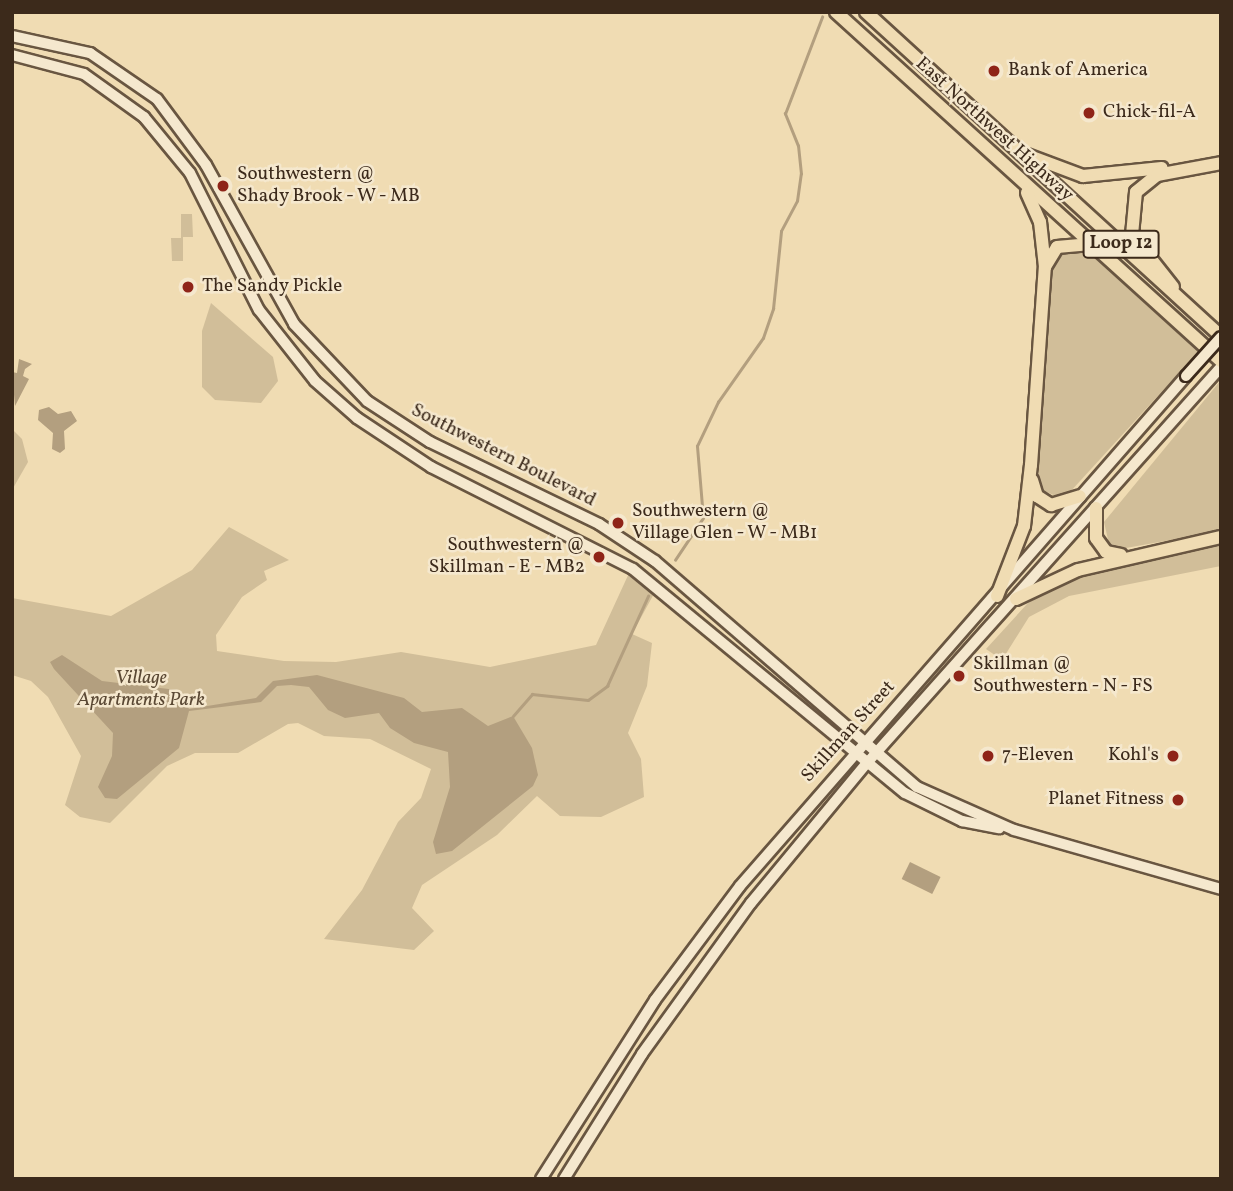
<!DOCTYPE html>
<style>
body{margin:0}
#map{position:relative;width:1233px;height:1191px;overflow:hidden;background:#f0dcb3;font-family:Vollkorn,serif}
div>[style]{position:absolute}
.green>*{inset:0;background:#d1be99}
.water>*{inset:0;background:#b39f7f;transform-origin:0 0}
.stream>*{height:2.5px;margin:-1.25px;padding:0 1.25px;transform-origin:1.25px;border-radius:1.25px;background:#b39f7f}
.roads{filter:drop-shadow(2px 0 #695641) drop-shadow(-2px 0 #695641) drop-shadow(0 2px #695641) drop-shadow(0 -2px #695641)}
.tertiary>*{height:10px;margin:-5px;padding:0 5px;transform-origin:5px;border-radius:5px;background:#f5e8ce}
.secondary>*{height:10px;margin:-5px;padding:0 5px;transform-origin:5px;border-radius:5px;background:#f5e8ce}
.primary>*{height:12px;margin:-6px;padding:0 6px;transform-origin:6px;border-radius:6px;background:#f0dcb3}
.bridges{filter:drop-shadow(2px 0 #3c2a1b) drop-shadow(-2px 0 #3c2a1b) drop-shadow(0 2px #3c2a1b) drop-shadow(0 -2px #3c2a1b)}
.secondary-bridge>*{height:10px;margin:-5px;padding:0 5px;transform-origin:5px;border-radius:5px;background:#f5e8ce}
.dots>*{width:19px;height:19px;translate:-50% -50%;box-sizing:border-box;border:4px solid #f5e8ce;border-radius:50%}
span{translate:-50% -50%;white-space:nowrap;text-align:center;line-height:1.15;-webkit-text-stroke:5px #f5e8ce;paint-order:stroke}
.shield-label span{padding:2px 5px;background:#f5e8ce;border:2px solid;border-radius:5px;-webkit-text-stroke-width:0}
.shield-label{font-size:18px;color:#3c2a1b;font-weight:700}
.poi-label{font-size:19px;color:#3c2a1b}
.left{translate:0 -50%;text-align:left}
.right{translate:-100% -50%;text-align:right}
.street-label{font-size:19px;color:#3c2a1b}
.park-label{font-size:19px;color:#5a4834;font-style:italic}
.frame{position:absolute;inset:0;border:14px solid #3c2a1b;pointer-events:none}
</style>
<div id="map">
<div class="green">
<i style="clip-path:polygon(181px 214px,192px 214px,193px 237px,183px 237px,183px 261px,172px 261px,171px 238px,181px 238px)"></i>
<i style="clip-path:polygon(1086px 250px,1198px 352px,1070px 492px,1058px 497px,1040px 489px,1037px 476px,1050px 264px,1056px 252px)"></i>
<i style="clip-path:polygon(211px 303px,273px 357px,278px 381px,261px 403px,215px 400px,202px 387px,202px 331px)"></i>
<i style="clip-path:polygon(1221px 380px,1221px 531px,1126px 548px,1109px 544px,1104px 522px)"></i>
<i style="clip-path:polygon(12px 429px,22px 439px,28px 462px,12px 490px)"></i>
<i style="clip-path:polygon(229px 527px,289px 560px,264px 571px,267px 580px,242px 597px,216px 635px,217px 651px,284px 661px,336px 662px,401px 652px,490px 667px,596px 645px,630px 571px,656px 590px,632px 634px,652px 643px,647px 686px,628px 733px,641px 759px,644px 797px,601px 817px,560px 816px,537px 796px,497px 835px,422px 885px,412px 908px,434px 931px,414px 950px,324px 939px,362px 890px,398px 822px,421px 798px,431px 769px,370px 739px,324px 736px,298px 723px,288px 724px,238px 753px,195px 753px,167px 766px,110px 823px,80px 817px,65px 805px,81px 756px,48px 697px,31px 681px,12px 675px,12px 598px,111px 616px,192px 570px)"></i>
<i style="clip-path:polygon(1221px 541px,1221px 566px,1069px 596px,1029px 617px,1002px 660px,986px 649px,1027px 604px,1062px 580px)"></i>
</div>
<div class="water">
<i style="clip-path:polygon(19px 359px,32px 364px,25px 369px,23px 376px,29px 379px,15px 406px,12px 372px,17px 373px)"></i>
<i style="clip-path:polygon(49px 407px,58px 414px,71px 411px,77px 421px,64px 431px,65px 449px,60px 453px,52px 449px,53px 433px,38px 420px,39px 410px)"></i>
<i style="clip-path:polygon(62px 655px,102px 681px,177px 690px,189px 709px,256px 698px,273px 681px,317px 675px,404px 698px,422px 712px,462px 708px,488px 726px,513px 716px,532px 748px,538px 775px,533px 786px,452px 851px,436px 854px,433px 842px,450px 787px,448px 752px,414px 743px,390px 728px,379px 713px,345px 718px,328px 710px,309px 687px,291px 685px,277px 686px,261px 702px,189px 711px,179px 748px,117px 799px,105px 798px,98px 787px,112px 756px,113px 733px,54px 669px,50px 662px)"></i>
<i style="left:910px;top:862px;width:34px;height:19px;rotate:26deg"></i>
</div>
<div class="stream">
<i style="left:675px;top:560px;width:50px;rotate:-56.3deg"></i>
<i style="left:703px;top:518px;width:72px;rotate:-94.8deg"></i>
<i style="left:697px;top:446px;width:49px;rotate:-64.5deg"></i>
<i style="left:718px;top:402px;width:78px;rotate:-54.9deg"></i>
<i style="left:763px;top:338px;width:31px;rotate:-71deg"></i>
<i style="left:773px;top:309px;width:78px;rotate:-84.1deg"></i>
<i style="left:781px;top:231px;width:34px;rotate:-62deg"></i>
<i style="left:797px;top:201px;width:27px;rotate:-82deg"></i>
<i style="left:801px;top:174px;width:28px;rotate:-96deg"></i>
<i style="left:798px;top:146px;width:35px;rotate:-112deg"></i>
<i style="left:785px;top:114px;width:104px;rotate:-69.1deg"></i>
<i style="left:513px;top:716px;width:29px;rotate:-49deg"></i>
<i style="left:532px;top:694px;width:56px;rotate:6.1deg"></i>
<i style="left:588px;top:700px;width:24px;rotate:-36deg"></i>
<i style="left:607px;top:686px;width:99px;rotate:-65.5deg"></i>
</div>
<div class="roads">
<div class="tertiary">
<i style="left:12px;top:36px;width:80px;rotate:12.3deg"></i>
<i style="left:90px;top:53px;width:81px;rotate:34.5deg"></i>
<i style="left:157px;top:99px;width:82px;rotate:53.4deg"></i>
<i style="left:206px;top:165px;width:182px;rotate:61deg"></i>
<i style="left:294px;top:324px;width:106px;rotate:46.5deg"></i>
<i style="left:367px;top:401px;width:75px;rotate:33.1deg"></i>
<i style="left:430px;top:442px;width:188px;rotate:25.9deg"></i>
<i style="left:599px;top:524px;width:67px;rotate:33.5deg"></i>
<i style="left:655px;top:561px;width:346px;rotate:40.8deg"></i>
<i style="left:917px;top:787px;width:106px;rotate:23.9deg"></i>
<i style="left:1014px;top:830px;width:215px;rotate:15.9deg"></i>
<i style="left:12px;top:55px;width:74px;rotate:14.8deg"></i>
<i style="left:84px;top:74px;width:74px;rotate:35.6deg"></i>
<i style="left:144px;top:117px;width:72px;rotate:50.6deg"></i>
<i style="left:190px;top:173px;width:153px;rotate:63.3deg"></i>
<i style="left:259px;top:310px;width:90px;rotate:51.7deg"></i>
<i style="left:315px;top:381px;width:56px;rotate:41.4deg"></i>
<i style="left:357px;top:418px;width:89px;rotate:33.5deg"></i>
<i style="left:431px;top:467px;width:226px;rotate:26.8deg"></i>
<i style="left:633px;top:569px;width:352px;rotate:39.5deg"></i>
<i style="left:905px;top:793px;width:64px;rotate:26.2deg"></i>
<i style="left:962px;top:821px;width:38px;rotate:11deg"></i>
</div>
<div class="secondary">
<i style="left:541px;top:1179px;width:212px;rotate:-57.5deg"></i>
<i style="left:655px;top:1000px;width:142px;rotate:-53.3deg"></i>
<i style="left:740px;top:886px;width:678px;rotate:-48.83deg"></i>
<i style="left:564px;top:1179px;width:147px;rotate:-58deg"></i>
<i style="left:642px;top:1054px;width:186px;rotate:-54.2deg"></i>
<i style="left:751px;top:903px;width:182px;rotate:-50.4deg"></i>
<i style="left:867px;top:763px;width:531px;rotate:-48.21deg"></i>
</div>
<div class="primary">
<i style="left:836px;top:12px;width:520px;rotate:42.19deg"></i>
<i style="left:866px;top:12px;width:481px;rotate:42.4deg"></i>
<i style="left:1027px;top:155px;width:60px;rotate:20.6deg"></i>
<i style="left:1083px;top:176px;width:79px;rotate:-5.8deg"></i>
<i style="left:1045px;top:267px;width:23px;rotate:-59deg"></i>
<i style="left:1057px;top:247px;width:34px;rotate:-5deg"></i>
<i style="left:1173px;top:287px;width:66px;rotate:-128.3deg"></i>
<i style="left:1132px;top:235px;width:43px;rotate:-84.7deg"></i>
<i style="left:1136px;top:192px;width:27px;rotate:-39deg"></i>
<i style="left:1157px;top:175px;width:65px;rotate:-10.6deg"></i>
<i style="left:1032px;top:480px;width:17px;rotate:73deg"></i>
<i style="left:1037px;top:496px;width:17px;rotate:33deg"></i>
<i style="left:1051px;top:505px;width:30px;rotate:-17deg"></i>
<i style="left:1096px;top:508px;width:30px;rotate:90deg"></i>
<i style="left:1096px;top:538px;width:17px;rotate:54deg"></i>
<i style="left:1106px;top:552px;width:15px;rotate:11deg"></i>
<i style="left:997px;top:596px;width:75px;rotate:-68.9deg"></i>
<i style="left:1024px;top:526px;width:61px;rotate:-83.5deg"></i>
<i style="left:1031px;top:465px;width:198px;rotate:-86deg"></i>
<i style="left:1045px;top:267px;width:45px;rotate:-96.3deg"></i>
<i style="left:1040px;top:222px;width:32px;rotate:-114deg"></i>
<i style="left:1016px;top:599px;width:68px;rotate:-25.1deg"></i>
<i style="left:1078px;top:570px;width:147px;rotate:-13deg"></i>
</div>
</div>
<div class="bridges">
<div class="secondary-bridge">
<i style="left:1186px;top:376px;width:52px;rotate:-48.1deg"></i>
</div>
</div>
<div class="dots">
<i style="left:994px;top:71px;background:#8f2418"></i>
<i style="left:1089px;top:113px;background:#8f2418"></i>
<i style="left:223px;top:186px;background:#8f2418"></i>
<i style="left:188px;top:287px;background:#8f2418"></i>
<i style="left:618px;top:523px;background:#8f2418"></i>
<i style="left:599px;top:557px;background:#8f2418"></i>
<i style="left:959px;top:676px;background:#8f2418"></i>
<i style="left:988px;top:756px;background:#8f2418"></i>
<i style="left:1173px;top:756px;background:#8f2418"></i>
<i style="left:1178px;top:800px;background:#8f2418"></i>
</div>
<div class="shield-label">
<span style="left:1121px;top:244px">Loop 12</span>
</div>
<div class="poi-label">
<span class="left" style="left:1008px;top:71px">Bank of America</span>
<span class="left" style="left:1103px;top:113px">Chick-fil-A</span>
<span class="left" style="left:237px;top:186px">Southwestern @<br>Shady Brook - W - MB</span>
<span class="left" style="left:202px;top:287px">The Sandy Pickle</span>
<span class="left" style="left:632px;top:523px">Southwestern @<br>Village Glen - W - MB1</span>
<span class="right" style="left:585px;top:557px">Southwestern @<br>Skillman - E - MB2</span>
<span class="left" style="left:973px;top:676px">Skillman @<br>Southwestern - N - FS</span>
<span class="left" style="left:1002px;top:756px">7-Eleven</span>
<span class="right" style="left:1159px;top:756px">Kohl's</span>
<span class="right" style="left:1164px;top:800px">Planet Fitness</span>
</div>
<div class="street-label">
<span style="left:994px;top:130px;rotate:42deg">East Northwest Highway</span>
<span style="left:503px;top:456px;rotate:27deg">Southwestern Boulevard</span>
<span style="left:849px;top:732px;rotate:-48deg">Skillman Street</span>
</div>
<div class="park-label">
<span style="left:141px;top:690px">Village<br>Apartments Park</span>
</div>
<div class="frame"></div>
</div>
